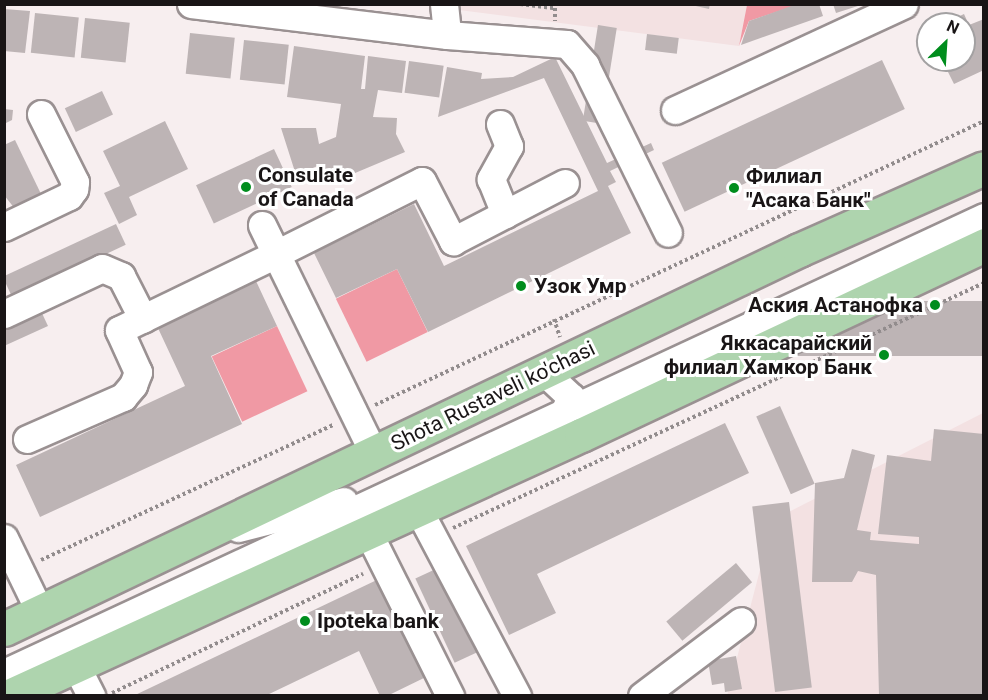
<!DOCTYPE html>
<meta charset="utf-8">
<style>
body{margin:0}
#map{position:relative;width:988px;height:700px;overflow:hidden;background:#f7eeef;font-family:Roboto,sans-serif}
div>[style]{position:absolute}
.built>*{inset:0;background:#f3e1e2}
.forest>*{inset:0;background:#f099a4;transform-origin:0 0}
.building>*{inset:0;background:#bdb4b5;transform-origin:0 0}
.path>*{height:4px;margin-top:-2px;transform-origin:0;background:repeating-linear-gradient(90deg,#928c8d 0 3px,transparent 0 6px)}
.roads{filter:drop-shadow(2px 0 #9a9192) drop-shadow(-2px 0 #9a9192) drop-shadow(0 2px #9a9192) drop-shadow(0 -2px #9a9192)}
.minor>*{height:27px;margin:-13.5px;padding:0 13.5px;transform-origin:13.5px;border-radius:13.5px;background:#fff}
.major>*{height:33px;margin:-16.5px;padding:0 16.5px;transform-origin:16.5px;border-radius:16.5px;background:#aed4ae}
.dots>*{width:16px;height:16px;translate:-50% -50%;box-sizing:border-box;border:3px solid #fff;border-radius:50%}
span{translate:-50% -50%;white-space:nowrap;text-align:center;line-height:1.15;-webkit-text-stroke:6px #fff;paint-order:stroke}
.poi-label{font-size:21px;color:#191516;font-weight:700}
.left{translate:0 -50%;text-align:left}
.right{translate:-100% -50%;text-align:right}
.street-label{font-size:21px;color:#191516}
.frame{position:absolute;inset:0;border:6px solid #191516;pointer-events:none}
.north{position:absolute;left:916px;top:12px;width:60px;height:60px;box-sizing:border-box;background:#fff;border:2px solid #a3a1a2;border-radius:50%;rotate:25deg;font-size:16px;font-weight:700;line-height:24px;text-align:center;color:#191516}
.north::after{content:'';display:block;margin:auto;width:21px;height:27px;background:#008d1d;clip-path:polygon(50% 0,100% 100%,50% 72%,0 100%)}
</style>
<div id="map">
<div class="built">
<i style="clip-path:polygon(458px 5px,747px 5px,739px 46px,459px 10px)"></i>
<i style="clip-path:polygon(983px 413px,983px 695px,727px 696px,773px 520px)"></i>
</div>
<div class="forest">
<i style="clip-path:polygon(747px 5px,797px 5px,749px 21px,739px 46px)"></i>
<i style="left:397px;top:269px;width:70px;height:68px;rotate:64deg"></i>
<i style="left:277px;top:326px;width:72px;height:72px;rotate:65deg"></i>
</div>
<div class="building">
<i style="clip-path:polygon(687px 4px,710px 4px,709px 9px)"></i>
<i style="clip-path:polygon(797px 4px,819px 4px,823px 16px,741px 45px,749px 21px)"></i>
<i style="clip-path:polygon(833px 4px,861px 4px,861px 5px,836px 13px)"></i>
<i style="clip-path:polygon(4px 9px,30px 11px,25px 53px,4px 51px)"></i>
<i style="left:35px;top:13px;width:44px;height:40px;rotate:6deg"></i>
<i style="clip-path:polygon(964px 14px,969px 25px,984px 19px,984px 70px,954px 84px,942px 60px,964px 60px,964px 24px,943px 24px)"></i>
<i style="left:85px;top:18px;width:45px;height:40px;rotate:6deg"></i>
<i style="left:598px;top:25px;width:19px;height:97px;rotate:9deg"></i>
<i style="left:190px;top:33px;width:45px;height:41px;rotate:6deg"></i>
<i style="left:647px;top:34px;width:32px;height:16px;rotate:7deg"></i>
<i style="left:244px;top:40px;width:45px;height:40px;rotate:6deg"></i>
<i style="clip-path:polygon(294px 46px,365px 56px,361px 89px,365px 89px,368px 56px,406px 61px,402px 93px,378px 90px,373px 117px,397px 118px,396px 134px,405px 152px,329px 184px,320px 165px,296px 175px,281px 128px,316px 128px,319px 144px,336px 137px,341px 104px,287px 97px)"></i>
<i style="clip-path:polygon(555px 57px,607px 163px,651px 143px,654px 150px,610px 171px,616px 182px,608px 186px,631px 233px,428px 332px,397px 269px,336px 298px,314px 253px,414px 204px,444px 266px,598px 191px,544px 78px,438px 117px,447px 67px,482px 73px,481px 79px,513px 77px)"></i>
<i style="left:882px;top:60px;width:54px;height:243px;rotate:65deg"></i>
<i style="left:409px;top:61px;width:35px;height:32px;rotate:8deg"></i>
<i style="left:102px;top:91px;width:26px;height:41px;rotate:65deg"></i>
<i style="clip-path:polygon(4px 109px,13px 110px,12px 120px,4px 124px)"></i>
<i style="clip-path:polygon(165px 121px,188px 169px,129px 197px,137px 215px,119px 224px,104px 193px,120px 186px,103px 151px)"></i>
<i style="clip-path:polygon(15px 140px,42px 196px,15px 209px,4px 195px,4px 145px)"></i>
<i style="left:274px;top:149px;width:42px;height:86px;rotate:65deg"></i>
<i style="left:116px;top:224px;width:23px;height:125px;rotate:65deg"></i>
<i style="clip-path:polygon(256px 281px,277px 326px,211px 356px,242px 424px,40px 517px,16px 465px,185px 386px,157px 326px)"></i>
<i style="left:984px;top:301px;width:55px;height:221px;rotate:90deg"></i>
<i style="clip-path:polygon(40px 309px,48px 326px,4px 346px,4px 325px)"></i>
<i style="left:780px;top:406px;width:85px;height:26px;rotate:66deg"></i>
<i style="clip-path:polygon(725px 423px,749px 473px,537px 574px,556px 613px,509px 635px,466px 546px)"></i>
<i style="clip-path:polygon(934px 429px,984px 434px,984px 696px,879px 696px,876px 575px,858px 571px,852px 582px,812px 582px,815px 483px,844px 478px,852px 449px,875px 455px,857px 530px,871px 532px,870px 540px,919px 544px,919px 537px,878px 534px,887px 455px,931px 461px)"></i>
<i style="left:789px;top:502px;width:187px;height:37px;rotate:83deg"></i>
<i style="left:736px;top:563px;width:25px;height:91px;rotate:50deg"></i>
<i style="left:438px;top:568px;width:93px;height:25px;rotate:65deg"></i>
<i style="clip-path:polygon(381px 578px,428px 676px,387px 696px,380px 696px,359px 651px,265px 696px,133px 696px)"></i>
<i style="clip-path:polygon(736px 656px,742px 689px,725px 692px,724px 683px,712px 685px,708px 661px)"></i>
</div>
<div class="path">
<i style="left:520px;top:4px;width:35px;rotate:7deg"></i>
<i style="left:555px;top:8px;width:13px;rotate:90deg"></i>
<i style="left:554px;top:319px;width:19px;rotate:72deg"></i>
<i style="left:375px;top:405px;width:672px;rotate:-25deg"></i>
<i style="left:453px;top:528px;width:585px;rotate:-24.77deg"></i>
<i style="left:41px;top:560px;width:322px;rotate:-24.8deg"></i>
<i style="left:112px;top:693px;width:278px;rotate:-25.4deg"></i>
</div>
<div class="roads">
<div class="minor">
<i style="left:191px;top:4px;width:258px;rotate:6.9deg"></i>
<i style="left:447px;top:35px;width:120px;rotate:4.3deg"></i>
<i style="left:567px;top:44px;width:28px;rotate:49deg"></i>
<i style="left:585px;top:65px;width:187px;rotate:63.7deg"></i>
<i style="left:444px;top:4px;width:31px;rotate:84deg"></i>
<i style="left:675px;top:110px;width:252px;rotate:-24.8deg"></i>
<i style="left:500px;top:124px;width:24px;rotate:68deg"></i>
<i style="left:509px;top:146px;width:38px;rotate:119deg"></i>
<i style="left:491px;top:179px;width:38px;rotate:68deg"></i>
<i style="left:262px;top:225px;width:32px;rotate:64deg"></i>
<i style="left:276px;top:254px;width:163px;rotate:-26.6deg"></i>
<i style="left:422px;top:181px;width:68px;rotate:62.7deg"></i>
<i style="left:453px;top:241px;width:126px;rotate:-27.4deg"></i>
<i style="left:4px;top:227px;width:72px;rotate:-25.5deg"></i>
<i style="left:69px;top:196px;width:9px;rotate:-54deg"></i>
<i style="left:74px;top:189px;width:7px;rotate:-82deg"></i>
<i style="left:75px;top:182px;width:76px;rotate:-116.6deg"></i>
<i style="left:4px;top:314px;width:108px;rotate:-25.1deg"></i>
<i style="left:102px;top:268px;width:21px;rotate:23deg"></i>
<i style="left:121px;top:276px;width:48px;rotate:62.9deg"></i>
<i style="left:543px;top:371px;width:38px;rotate:43deg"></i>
<i style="left:571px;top:397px;width:17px;rotate:115deg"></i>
<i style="left:27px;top:439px;width:105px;rotate:-23.6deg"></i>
<i style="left:123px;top:397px;width:16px;rotate:-50deg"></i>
<i style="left:133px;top:385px;width:14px;rotate:-69deg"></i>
<i style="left:138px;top:372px;width:46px;rotate:-114.3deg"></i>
<i style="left:119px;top:330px;width:174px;rotate:-25.8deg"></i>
<i style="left:276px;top:254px;width:223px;rotate:63.9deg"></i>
<i style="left:417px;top:507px;width:214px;rotate:62.1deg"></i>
<i style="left:238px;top:528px;width:109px;rotate:-14.3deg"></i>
<i style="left:367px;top:530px;width:186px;rotate:63.4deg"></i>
<i style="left:4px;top:538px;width:82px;rotate:64.1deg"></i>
<i style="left:75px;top:664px;width:36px;rotate:63deg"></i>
<i style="left:4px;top:673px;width:1081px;rotate:-24.95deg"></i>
<i style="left:642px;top:696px;width:124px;rotate:-37.1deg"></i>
</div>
<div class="major">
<i style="left:4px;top:629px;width:881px;rotate:-25.49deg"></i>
<i style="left:799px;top:250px;width:202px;rotate:-23.9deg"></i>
<i style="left:9px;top:696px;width:629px;rotate:-24.53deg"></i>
<i style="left:581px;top:435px;width:446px;rotate:-25.2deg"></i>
</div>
</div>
<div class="dots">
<i style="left:246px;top:187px;background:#008d1d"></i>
<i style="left:734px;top:188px;background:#008d1d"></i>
<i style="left:521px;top:286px;background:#008d1d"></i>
<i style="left:935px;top:305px;background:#008d1d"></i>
<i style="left:884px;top:355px;background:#008d1d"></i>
<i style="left:305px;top:621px;background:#008d1d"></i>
</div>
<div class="poi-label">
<span class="left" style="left:258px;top:187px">Consulate<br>of Canada</span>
<span class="left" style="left:746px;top:188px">Филиал<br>"Асака Банк"</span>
<span class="left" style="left:534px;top:286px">Узок Умр</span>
<span class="right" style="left:923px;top:305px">Аския Астанофка</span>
<span class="right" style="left:872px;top:355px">Яккасарайский<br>филиал Хамкор Банк</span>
<span class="left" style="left:317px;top:621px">Ipoteka bank</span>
</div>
<div class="street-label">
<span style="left:493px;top:396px;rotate:-26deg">Shota Rustaveli ko'chasi</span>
</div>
<div class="frame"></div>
<div class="north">N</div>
</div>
